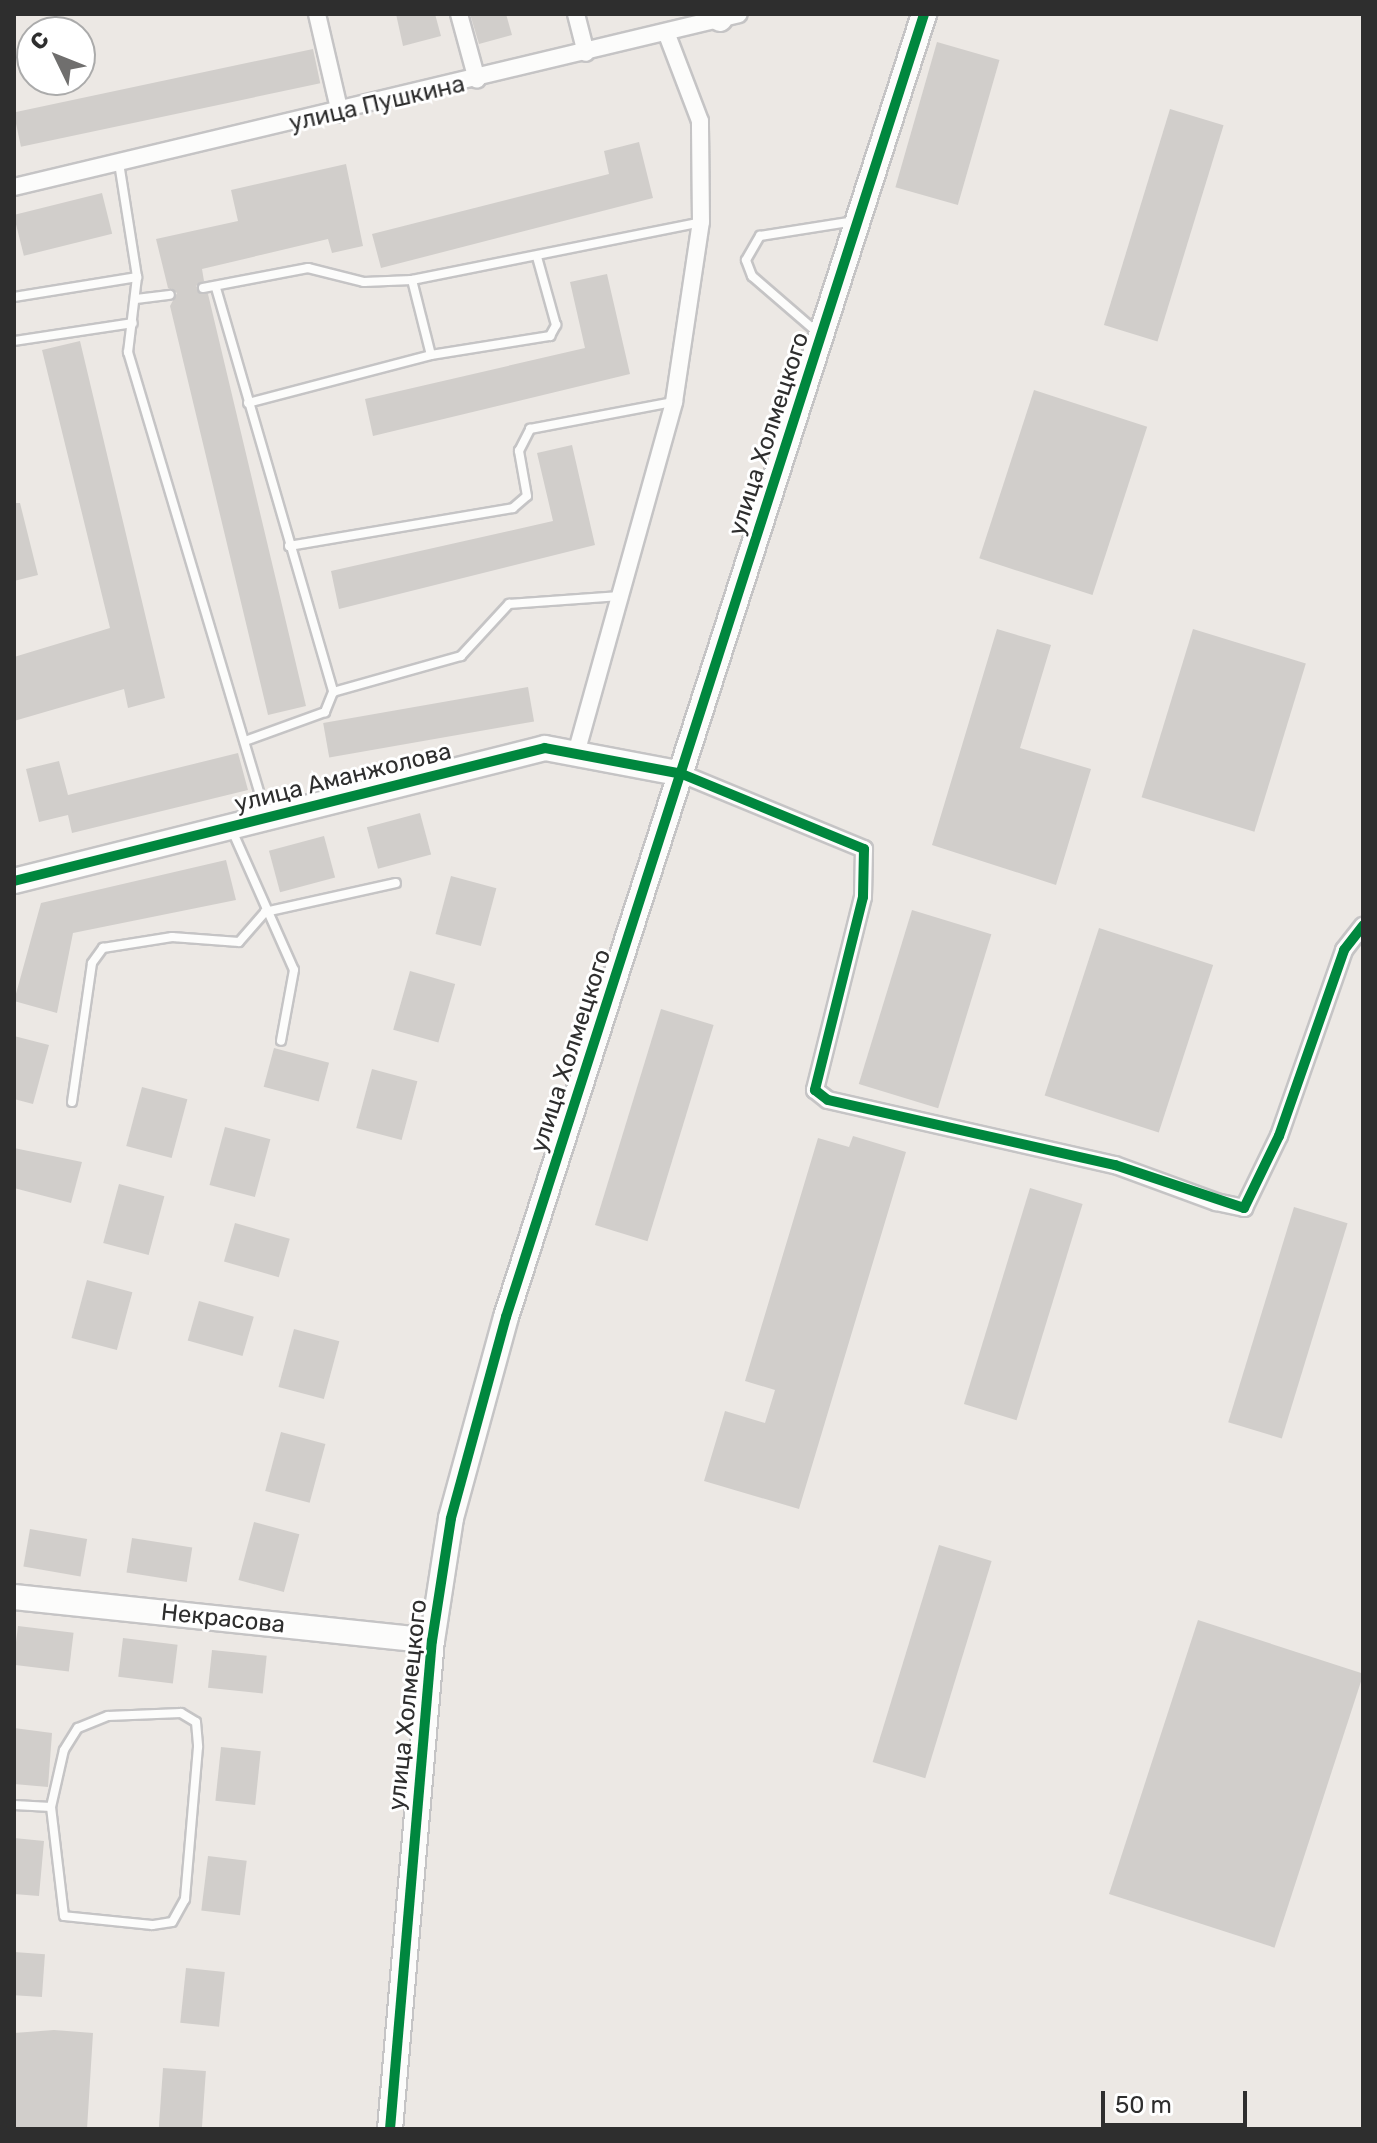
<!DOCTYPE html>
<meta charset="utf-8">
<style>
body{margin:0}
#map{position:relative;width:1377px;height:2143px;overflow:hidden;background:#ece8e4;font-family:Rubik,sans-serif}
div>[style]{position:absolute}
.building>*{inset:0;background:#d1cecb;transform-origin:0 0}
.roads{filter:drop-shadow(2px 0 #c5c4c5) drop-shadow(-2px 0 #c5c4c5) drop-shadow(0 2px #c5c4c5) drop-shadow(0 -2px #c5c4c5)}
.lane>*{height:8px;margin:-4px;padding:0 4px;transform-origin:4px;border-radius:4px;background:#fcfcfb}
.street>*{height:16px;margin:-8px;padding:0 8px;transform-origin:8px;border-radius:8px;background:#fcfcfb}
.secondary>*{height:24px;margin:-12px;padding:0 12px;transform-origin:12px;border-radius:12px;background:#fcfcfb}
.cycleway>*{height:10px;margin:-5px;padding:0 5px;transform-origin:5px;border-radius:5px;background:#00873e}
span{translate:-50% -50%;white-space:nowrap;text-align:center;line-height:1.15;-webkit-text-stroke:6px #fff;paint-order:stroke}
.street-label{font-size:24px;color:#2e2e2e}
.frame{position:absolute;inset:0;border:16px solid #2e2e2e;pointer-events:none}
.north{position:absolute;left:16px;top:16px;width:80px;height:80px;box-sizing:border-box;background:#fff;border:2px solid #ababab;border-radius:50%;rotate:313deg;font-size:22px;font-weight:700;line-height:32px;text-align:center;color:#2e2e2e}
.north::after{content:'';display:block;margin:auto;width:28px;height:36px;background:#706f6e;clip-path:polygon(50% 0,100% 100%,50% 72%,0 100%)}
.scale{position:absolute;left:1101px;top:2091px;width:146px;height:36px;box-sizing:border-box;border:4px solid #2e2e2e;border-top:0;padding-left:10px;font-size:24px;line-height:28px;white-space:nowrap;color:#2e2e2e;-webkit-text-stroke:6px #fff;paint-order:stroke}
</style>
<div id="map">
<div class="building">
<i style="clip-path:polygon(396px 14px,435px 14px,441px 36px,403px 46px)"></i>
<i style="clip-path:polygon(470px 14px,506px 14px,512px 35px,479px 44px)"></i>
<i style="left:937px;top:42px;width:65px;height:151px;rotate:16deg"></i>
<i style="left:313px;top:49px;width:35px;height:306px;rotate:78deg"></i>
<i style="left:1170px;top:109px;width:56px;height:226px;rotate:17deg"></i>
<i style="clip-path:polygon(639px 142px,653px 198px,381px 268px,372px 234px,609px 174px,604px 151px)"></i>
<i style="clip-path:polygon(346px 164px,363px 246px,332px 253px,328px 239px,202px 269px,204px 281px,196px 286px,208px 294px,306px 706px,268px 715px,170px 306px,177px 293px,168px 288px,156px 239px,238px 221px,231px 190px)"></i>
<i style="left:102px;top:193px;width:42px;height:91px;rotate:76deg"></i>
<i style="clip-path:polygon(607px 274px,630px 374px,373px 436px,365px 399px,585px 348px,570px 282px)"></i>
<i style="clip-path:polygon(80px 341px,165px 698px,128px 708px,124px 689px,14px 721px,14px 657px,110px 628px,42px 350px)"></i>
<i style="left:1034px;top:390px;width:119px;height:177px;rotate:18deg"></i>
<i style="clip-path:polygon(572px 445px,595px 545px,339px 609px,331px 571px,553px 521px,537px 453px)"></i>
<i style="clip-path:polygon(14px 503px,20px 503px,38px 575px,14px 581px)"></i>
<i style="clip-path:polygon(997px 629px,1051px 645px,1020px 748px,1091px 769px,1056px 885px,932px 845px)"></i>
<i style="left:1193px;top:629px;width:118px;height:176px;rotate:17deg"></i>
<i style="left:528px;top:687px;width:35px;height:208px;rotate:80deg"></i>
<i style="clip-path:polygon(238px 753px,248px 790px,72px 833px,68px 815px,39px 822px,26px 769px,59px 761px,68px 795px)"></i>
<i style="left:420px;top:813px;width:43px;height:55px;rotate:75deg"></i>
<i style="left:324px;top:836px;width:43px;height:57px;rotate:75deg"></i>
<i style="clip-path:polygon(226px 860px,236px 900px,73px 933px,57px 1013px,14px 1001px,41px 903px)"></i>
<i style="left:451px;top:876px;width:47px;height:60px;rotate:15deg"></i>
<i style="left:912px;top:910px;width:83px;height:182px;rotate:17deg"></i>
<i style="left:1099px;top:928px;width:120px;height:176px;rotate:18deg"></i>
<i style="left:410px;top:971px;width:47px;height:61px;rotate:16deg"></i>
<i style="left:661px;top:1009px;width:55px;height:226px;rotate:17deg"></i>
<i style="clip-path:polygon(14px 1036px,49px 1045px,33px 1104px,14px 1099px)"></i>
<i style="left:274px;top:1048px;width:57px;height:40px;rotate:15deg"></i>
<i style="left:372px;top:1069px;width:47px;height:61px;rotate:15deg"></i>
<i style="left:142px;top:1087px;width:47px;height:61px;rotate:15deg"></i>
<i style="left:225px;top:1127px;width:47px;height:60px;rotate:15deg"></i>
<i style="clip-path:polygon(853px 1136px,906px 1152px,799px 1509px,704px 1481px,725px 1411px,765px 1423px,775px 1390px,745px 1381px,818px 1138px,849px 1147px)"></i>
<i style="clip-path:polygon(14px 1148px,82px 1162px,71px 1203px,14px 1188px)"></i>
<i style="left:119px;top:1184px;width:47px;height:61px;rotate:15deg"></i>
<i style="left:1030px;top:1188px;width:55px;height:226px;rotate:17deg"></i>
<i style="left:1294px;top:1207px;width:56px;height:225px;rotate:17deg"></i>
<i style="left:235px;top:1223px;width:57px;height:40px;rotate:16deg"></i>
<i style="left:87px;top:1280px;width:47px;height:60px;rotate:15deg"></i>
<i style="left:199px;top:1301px;width:57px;height:41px;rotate:16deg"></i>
<i style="left:294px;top:1329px;width:47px;height:60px;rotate:15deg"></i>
<i style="left:281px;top:1432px;width:46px;height:61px;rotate:15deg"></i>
<i style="left:254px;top:1522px;width:47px;height:60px;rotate:15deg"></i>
<i style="left:30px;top:1529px;width:58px;height:38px;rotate:10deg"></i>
<i style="left:132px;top:1538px;width:61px;height:35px;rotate:9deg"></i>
<i style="left:939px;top:1545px;width:55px;height:227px;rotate:17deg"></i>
<i style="left:1198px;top:1620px;width:174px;height:288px;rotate:18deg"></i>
<i style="left:18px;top:1626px;width:56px;height:39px;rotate:7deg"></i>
<i style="left:123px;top:1638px;width:55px;height:39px;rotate:7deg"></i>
<i style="left:212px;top:1650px;width:55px;height:38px;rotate:6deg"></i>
<i style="clip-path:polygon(14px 1728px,52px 1733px,48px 1787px,14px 1784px)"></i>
<i style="left:221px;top:1747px;width:40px;height:54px;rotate:6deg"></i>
<i style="clip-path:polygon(14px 1838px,44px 1841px,39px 1896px,14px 1894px)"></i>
<i style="left:208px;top:1856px;width:39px;height:55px;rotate:7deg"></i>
<i style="left:14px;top:1952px;width:31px;height:43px;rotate:4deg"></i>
<i style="left:186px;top:1968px;width:39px;height:55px;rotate:6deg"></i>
<i style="clip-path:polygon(54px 2030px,93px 2033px,87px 2129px,14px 2129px,14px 2033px)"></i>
<i style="left:163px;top:2068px;width:43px;height:61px;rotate:4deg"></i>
</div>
<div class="roads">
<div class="lane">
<i style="left:119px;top:163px;width:115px;rotate:81deg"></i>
<i style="left:137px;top:277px;width:76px;rotate:96.8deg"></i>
<i style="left:128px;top:352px;width:484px;rotate:73.4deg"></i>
<i style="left:412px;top:280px;width:77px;rotate:75.8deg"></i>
<i style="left:203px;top:288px;width:107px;rotate:-10.8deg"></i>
<i style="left:308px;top:268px;width:58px;rotate:14deg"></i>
<i style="left:364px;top:282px;width:48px;rotate:-2.4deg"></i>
<i style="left:412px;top:280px;width:295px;rotate:-11.3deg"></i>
<i style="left:216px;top:288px;width:421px;rotate:73.8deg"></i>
<i style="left:333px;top:692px;width:22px;rotate:112deg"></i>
<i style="left:325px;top:712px;width:85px;rotate:160.1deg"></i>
<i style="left:14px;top:297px;width:125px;rotate:-9.2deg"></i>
<i style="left:136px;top:299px;width:34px;rotate:-7deg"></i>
<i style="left:818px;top:333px;width:87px;rotate:-139.2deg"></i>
<i style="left:752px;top:276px;width:17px;rotate:-111deg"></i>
<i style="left:746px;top:260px;width:28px;rotate:-60deg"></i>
<i style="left:760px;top:236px;width:96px;rotate:-9deg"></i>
<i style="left:14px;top:341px;width:120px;rotate:-8.6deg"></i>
<i style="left:248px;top:403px;width:189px;rotate:-14.7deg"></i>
<i style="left:431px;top:355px;width:121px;rotate:-9.1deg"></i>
<i style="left:550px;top:336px;width:13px;rotate:-61deg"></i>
<i style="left:556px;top:325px;width:71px;rotate:-105.6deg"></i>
<i style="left:289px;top:546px;width:227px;rotate:-9.6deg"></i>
<i style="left:513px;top:508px;width:18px;rotate:-41deg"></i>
<i style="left:527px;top:496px;width:46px;rotate:-100.1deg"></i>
<i style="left:519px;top:451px;width:25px;rotate:-63deg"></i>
<i style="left:530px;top:429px;width:146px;rotate:-10.7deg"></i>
<i style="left:333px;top:692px;width:133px;rotate:-15.7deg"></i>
<i style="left:461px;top:656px;width:71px;rotate:-47.3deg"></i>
<i style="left:509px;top:604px;width:111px;rotate:-4.1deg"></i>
<i style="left:231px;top:828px;width:155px;rotate:66.1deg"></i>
<i style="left:294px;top:970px;width:72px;rotate:100.4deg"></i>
<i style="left:72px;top:1102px;width:140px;rotate:-81.8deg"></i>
<i style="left:92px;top:963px;width:19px;rotate:-54deg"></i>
<i style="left:103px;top:948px;width:70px;rotate:-9.1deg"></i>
<i style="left:172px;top:937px;width:67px;rotate:4.3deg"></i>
<i style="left:239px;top:942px;width:40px;rotate:-49deg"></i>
<i style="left:265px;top:912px;width:134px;rotate:-12.5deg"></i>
<i style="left:181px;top:1713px;width:17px;rotate:31deg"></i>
<i style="left:196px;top:1722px;width:25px;rotate:85deg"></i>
<i style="left:198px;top:1747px;width:153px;rotate:94.9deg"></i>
<i style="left:185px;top:1899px;width:26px;rotate:119deg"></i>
<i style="left:172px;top:1922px;width:20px;rotate:171deg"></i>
<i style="left:152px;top:1925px;width:88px;rotate:-174.2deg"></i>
<i style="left:64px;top:1916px;width:110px;rotate:-96.8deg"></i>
<i style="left:51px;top:1807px;width:58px;rotate:-77.2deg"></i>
<i style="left:64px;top:1750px;width:26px;rotate:-58deg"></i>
<i style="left:78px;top:1728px;width:32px;rotate:-22deg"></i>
<i style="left:108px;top:1716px;width:73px;rotate:-2.4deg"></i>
<i style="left:14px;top:1805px;width:37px;rotate:3deg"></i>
</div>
<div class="street">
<i style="left:317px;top:14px;width:102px;rotate:76.9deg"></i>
<i style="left:459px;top:14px;width:68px;rotate:74.7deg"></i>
<i style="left:576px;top:14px;width:40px;rotate:75.6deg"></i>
<i style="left:14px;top:187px;width:745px;rotate:-13.42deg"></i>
<i style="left:577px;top:750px;width:361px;rotate:-74.4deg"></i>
<i style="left:674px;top:402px;width:182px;rotate:-81.5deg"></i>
<i style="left:701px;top:222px;width:101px;rotate:-90.6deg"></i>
<i style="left:700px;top:121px;width:95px;rotate:-110.9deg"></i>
<i style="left:682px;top:774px;width:197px;rotate:22.4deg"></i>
<i style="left:864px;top:849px;width:48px;rotate:91.2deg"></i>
<i style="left:863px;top:897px;width:199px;rotate:104deg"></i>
<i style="left:815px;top:1090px;width:16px;rotate:38deg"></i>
<i style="left:828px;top:1100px;width:294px;rotate:12.8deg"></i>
<i style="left:1115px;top:1165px;width:108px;rotate:20.1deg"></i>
<i style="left:1216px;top:1202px;width:29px;rotate:12deg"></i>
<i style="left:1244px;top:1208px;width:80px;rotate:-64.1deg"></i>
<i style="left:1279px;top:1136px;width:197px;rotate:-70.7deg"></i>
<i style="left:1344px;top:950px;width:31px;rotate:-52deg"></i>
</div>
<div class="secondary">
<i style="left:719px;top:14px;width:5px;rotate:79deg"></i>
<i style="left:14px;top:881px;width:547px;rotate:-14.06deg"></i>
<i style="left:545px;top:748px;width:139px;rotate:10.7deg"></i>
<i style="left:14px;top:1597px;width:420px;rotate:6deg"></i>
<i style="left:390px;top:2129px;width:490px;rotate:-85.1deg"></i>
<i style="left:432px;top:1641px;width:124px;rotate:-81.2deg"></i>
<i style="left:451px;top:1518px;width:208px;rotate:-74.7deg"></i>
<i style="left:506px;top:1317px;width:1368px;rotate:-72.21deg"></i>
</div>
</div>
<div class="cycleway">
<i style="left:14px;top:881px;width:547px;rotate:-14.06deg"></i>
<i style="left:545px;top:748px;width:139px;rotate:10.7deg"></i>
<i style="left:682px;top:774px;width:197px;rotate:22.4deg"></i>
<i style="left:864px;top:849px;width:48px;rotate:91.2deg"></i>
<i style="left:863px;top:897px;width:199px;rotate:104deg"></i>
<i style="left:815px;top:1090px;width:16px;rotate:38deg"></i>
<i style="left:828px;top:1100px;width:294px;rotate:12.8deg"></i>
<i style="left:1115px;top:1165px;width:136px;rotate:18.4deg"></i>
<i style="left:1244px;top:1208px;width:80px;rotate:-64.1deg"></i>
<i style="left:1279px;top:1136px;width:197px;rotate:-70.7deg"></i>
<i style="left:1344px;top:950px;width:31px;rotate:-52deg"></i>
<i style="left:390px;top:2129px;width:490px;rotate:-85.1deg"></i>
<i style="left:432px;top:1641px;width:124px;rotate:-81.2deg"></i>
<i style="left:451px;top:1518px;width:208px;rotate:-74.7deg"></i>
<i style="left:506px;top:1317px;width:1368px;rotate:-72.21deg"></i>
</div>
<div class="street-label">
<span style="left:377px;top:104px;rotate:-13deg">улица Пушкина</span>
<span style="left:769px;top:434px;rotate:-72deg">улица Холмецкого</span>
<span style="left:343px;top:778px;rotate:-14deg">улица Аманжолова</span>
<span style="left:571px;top:1051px;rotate:-72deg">улица Холмецкого</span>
<span style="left:223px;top:1619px;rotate:6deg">Некрасова</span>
<span style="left:408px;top:1705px;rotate:-84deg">улица Холмецкого</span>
</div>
<div class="frame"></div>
<div class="north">С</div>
<div class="scale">50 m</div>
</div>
